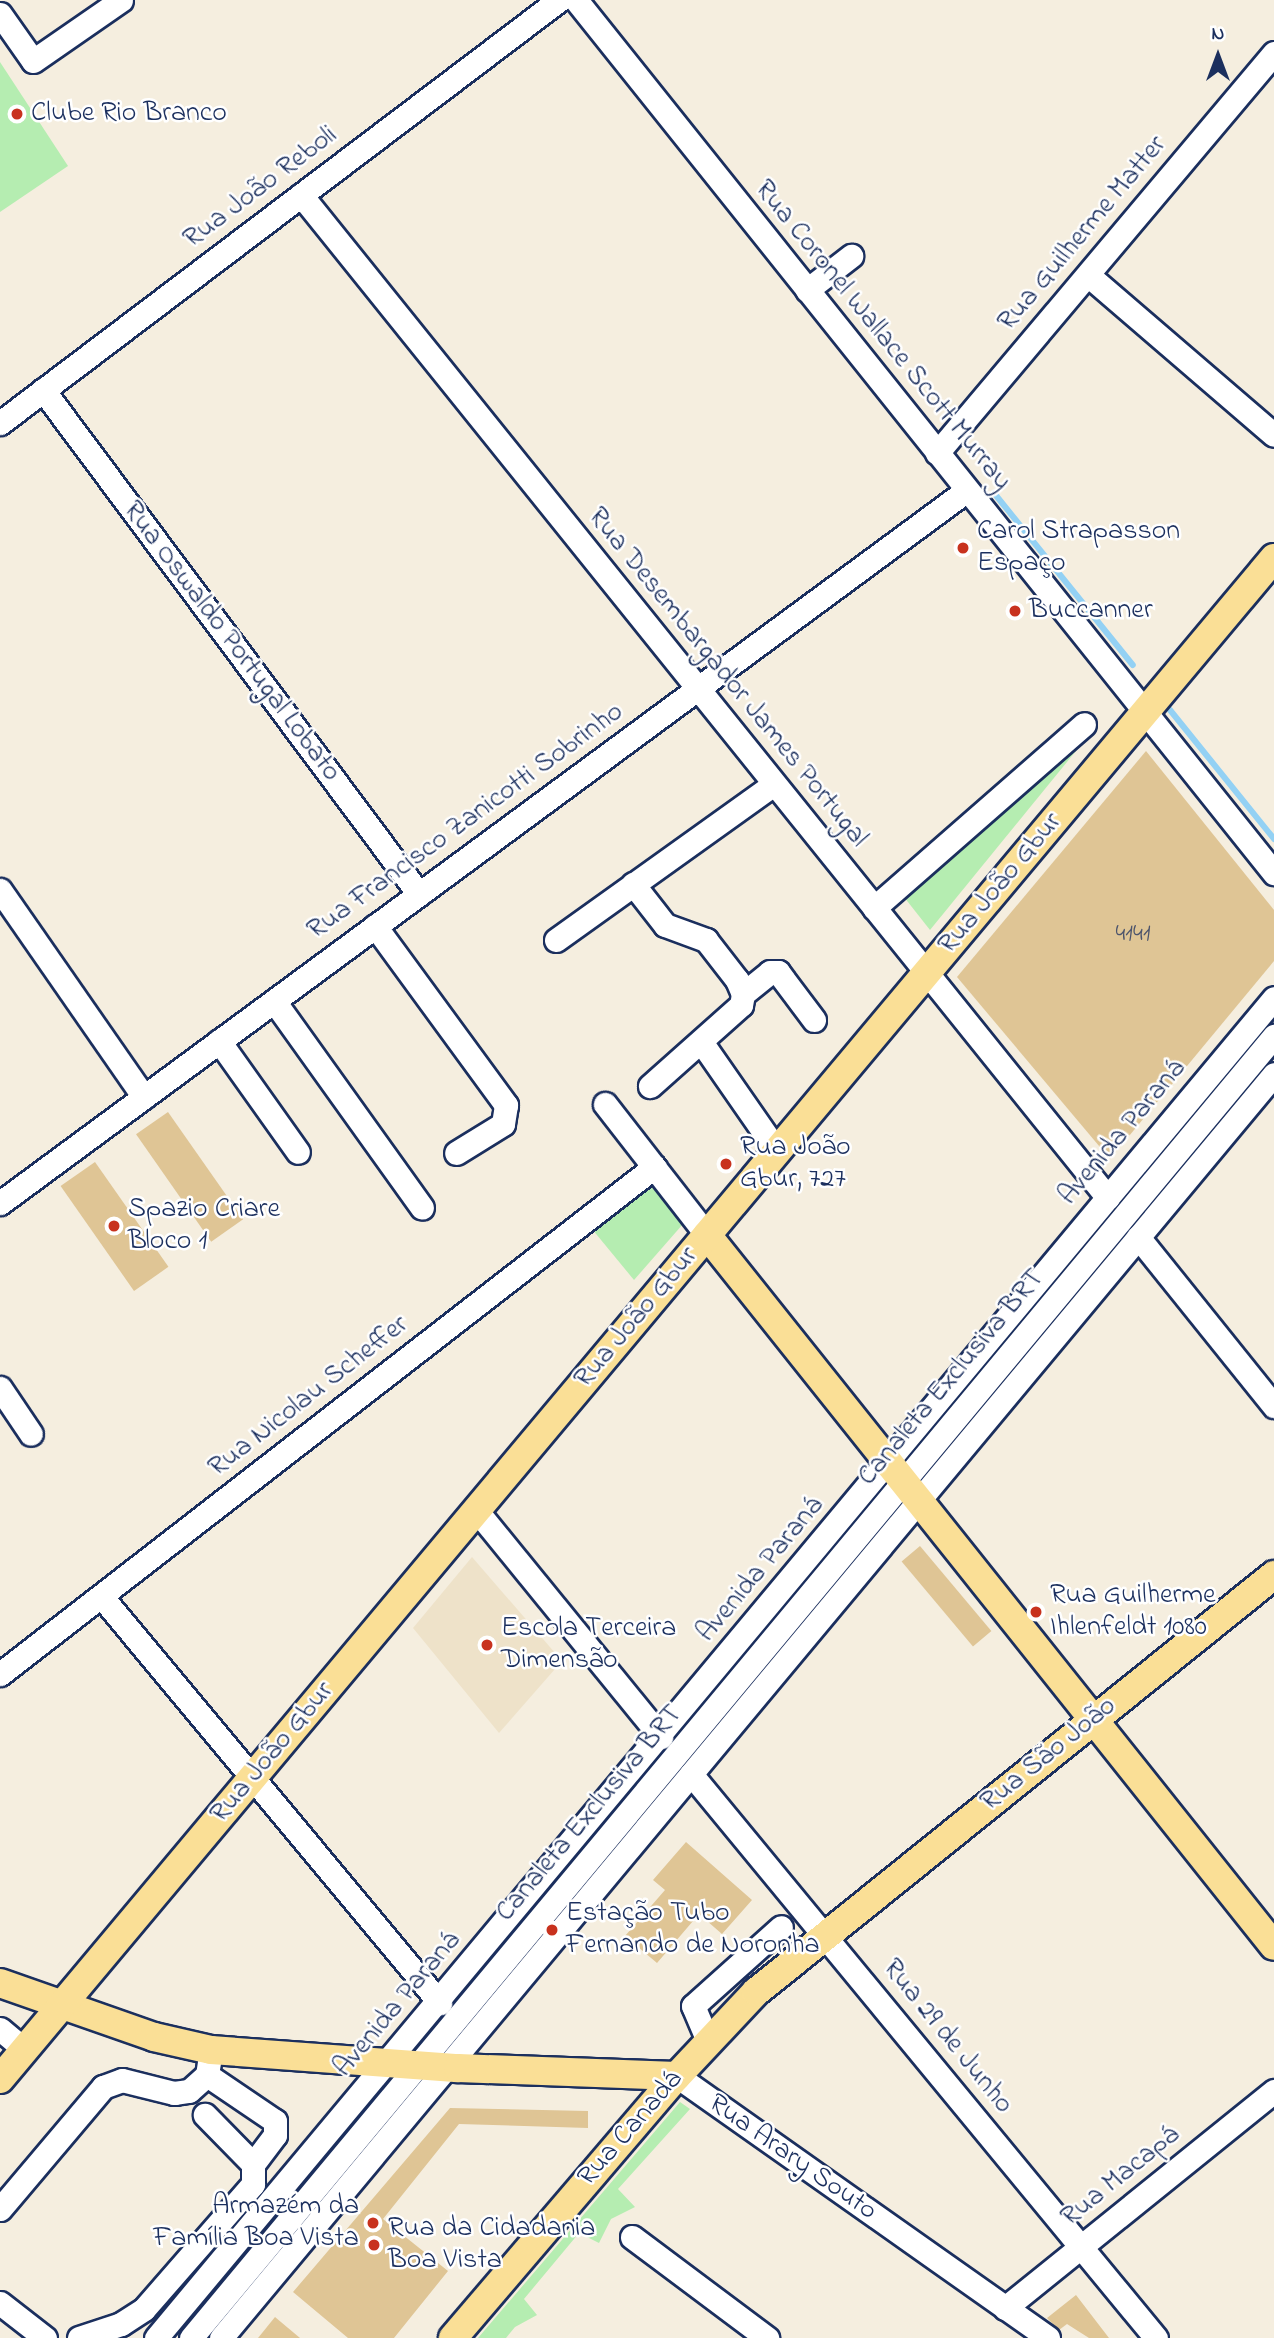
<!DOCTYPE html>
<meta charset="utf-8">
<style>
body{margin:0}
#map{position:relative;width:1274px;height:2338px;overflow:hidden;background:#f5eedf;font-family:"Indie Flower",sans-serif}
div>[style]{position:absolute}
.built>*{inset:0;background:#eee2c9}
.green>*{inset:0;background:#b5edb1}
.stream>*{height:6px;margin:-3px;padding:0 3px;transform-origin:3px;border-radius:3px;background:#93d1f4}
.building>*{inset:0;background:#dfc595;transform-origin:0 0}
.roads{filter:drop-shadow(2px 0 #1b2f5e) drop-shadow(-2px 0 #1b2f5e) drop-shadow(0 2px #1b2f5e) drop-shadow(0 -2px #1b2f5e)}
.minor>*{height:23px;margin:-11.5px;padding:0 11.5px;transform-origin:11.5px;border-radius:11.5px;background:#fff}
.major>*{height:28px;margin:-14px;padding:0 14px;transform-origin:14px;border-radius:14px;background:#fadf96}
.dots>*{width:19px;height:19px;translate:-50% -50%;box-sizing:border-box;border:4px solid #fff;border-radius:50%}
span{translate:-50% -50%;white-space:nowrap;text-align:center;line-height:1.15;-webkit-text-stroke:5px #fff;paint-order:stroke}
.number-label{font-size:24px;color:#4c546c}
.number-label span{-webkit-text-stroke-width:0}
.poi-label{font-size:28px;color:#1b2f5e}
.left{translate:0 -50%;text-align:left}
.right{translate:-100% -50%;text-align:right}
.street-label{font-size:28px;color:#1b2f5e}
.north{position:absolute;left:1183px;top:21px;width:70px;height:70px;-webkit-text-stroke:5px #fff;paint-order:stroke;rotate:0deg;font-size:19px;font-weight:700;line-height:28px;text-align:center;color:#1b2f5e}
.north::after{content:'';display:block;margin:auto;width:24px;height:32px;background:#1b2f5e;clip-path:polygon(50% 0,100% 100%,50% 72%,0 100%)}
</style>
<div id="map">
<div class="built">
<i style="clip-path:polygon(472px 1557px,562px 1661px,499px 1733px,413px 1628px)"></i>
</div>
<div class="green">
<i style="clip-path:polygon(0 62px,68px 166px,0 212px)"></i>
<i style="clip-path:polygon(1080px 746px,930px 930px,904px 897px)"></i>
<i style="clip-path:polygon(650px 1185px,683px 1224px,634px 1280px,592px 1229px)"></i>
<i style="clip-path:polygon(680px 2102px,690px 2109px,618px 2189px,635px 2207px,611px 2219px,599px 2243px,579px 2233px,524px 2299px,537px 2315px,515px 2327px,506px 2338px,478px 2338px)"></i>
</div>
<div class="stream">
<i style="left:994px;top:493px;width:221px;rotate:51.1deg"></i>
<i style="left:1170px;top:710px;width:166px;rotate:51.1deg"></i>
</div>
<div class="building">
<i style="clip-path:polygon(1146px 751px,1274px 910px,1274px 961px,1110px 1159px,957px 977px)"></i>
<i style="left:168px;top:1112px;width:131px;height:39px;rotate:55deg"></i>
<i style="left:95px;top:1162px;width:128px;height:42px;rotate:55deg"></i>
<i style="left:920px;top:1546px;width:111px;height:24px;rotate:50deg"></i>
<i style="clip-path:polygon(686px 1842px,752px 1900px,722px 1934px,699px 1914px,657px 1963px,625px 1936px,665px 1890px,653px 1880px)"></i>
<i style="clip-path:polygon(450px 2108px,588px 2111px,588px 2128px,459px 2124px,383px 2219px,448px 2271px,394px 2338px,348px 2338px,293px 2292px)"></i>
<i style="clip-path:polygon(1076px 2295px,1109px 2338px,1089px 2338px,1067px 2324px,1059px 2330px,1047px 2318px)"></i>
<i style="clip-path:polygon(275px 2317px,300px 2338px,258px 2338px)"></i>
</div>
<div class="roads">
<div class="minor">
<i style="left:576px;top:0;width:1118px;rotate:51.36deg"></i>
<i style="left:0;top:14px;width:57px;rotate:54.9deg"></i>
<i style="left:33px;top:61px;width:107px;rotate:-34.7deg"></i>
<i style="left:301px;top:195px;width:1287px;rotate:51.18deg"></i>
<i style="left:1088px;top:275px;width:245px;rotate:40.7deg"></i>
<i style="left:807px;top:290px;width:56px;rotate:-37.7deg"></i>
<i style="left:43px;top:390px;width:629px;rotate:53.28deg"></i>
<i style="left:0;top:423px;width:701px;rotate:-37.12deg"></i>
<i style="left:937px;top:453px;width:523px;rotate:-49.89deg"></i>
<i style="left:633px;top:884px;width:52px;rotate:52deg"></i>
<i style="left:665px;top:925px;width:44px;rotate:20.1deg"></i>
<i style="left:706px;top:940px;width:51px;rotate:52.2deg"></i>
<i style="left:737px;top:980px;width:15px;rotate:67deg"></i>
<i style="left:743px;top:994px;width:11px;rotate:100deg"></i>
<i style="left:741px;top:1005px;width:122px;rotate:138.3deg"></i>
<i style="left:0;top:890px;width:252px;rotate:55.2deg"></i>
<i style="left:874px;top:908px;width:279px;rotate:-41.2deg"></i>
<i style="left:375px;top:926px;width:222px;rotate:53.8deg"></i>
<i style="left:506px;top:1105px;width:19px;rotate:99deg"></i>
<i style="left:503px;top:1124px;width:55px;rotate:148.3deg"></i>
<i style="left:556px;top:940px;width:268px;rotate:-35.6deg"></i>
<i style="left:743px;top:994px;width:35px;rotate:-39deg"></i>
<i style="left:770px;top:972px;width:8px"></i>
<i style="left:778px;top:972px;width:60px;rotate:53.1deg"></i>
<i style="left:274px;top:1001px;width:254px;rotate:54.4deg"></i>
<i style="left:219px;top:1041px;width:136px;rotate:54.6deg"></i>
<i style="left:702px;top:1043px;width:131px;rotate:55.2deg"></i>
<i style="left:605px;top:1104px;width:166px;rotate:52.1deg"></i>
<i style="left:0;top:1203px;width:1201px;rotate:-36.4deg"></i>
<i style="left:1138px;top:1237px;width:217px;rotate:51.2deg"></i>
<i style="left:0;top:1388px;width:55px;rotate:56deg"></i>
<i style="left:476px;top:1510px;width:293px;rotate:50.8deg"></i>
<i style="left:101px;top:1596px;width:530px;rotate:50.21deg"></i>
<i style="left:0;top:1674px;width:828px;rotate:-37.78deg"></i>
<i style="left:691px;top:1774px;width:731px;rotate:50.5deg"></i>
<i style="left:0;top:2029px;width:33px;rotate:40deg"></i>
<i style="left:708px;top:2041px;width:38px;rotate:-113deg"></i>
<i style="left:693px;top:2006px;width:118px;rotate:-41.9deg"></i>
<i style="left:207px;top:2075px;width:82px;rotate:34.1deg"></i>
<i style="left:275px;top:2121px;width:14px;rotate:90deg"></i>
<i style="left:275px;top:2135px;width:36px;rotate:127deg"></i>
<i style="left:677px;top:2076px;width:454px;rotate:35.2deg"></i>
<i style="left:0;top:2209px;width:160px;rotate:-49.8deg"></i>
<i style="left:103px;top:2087px;width:20px;rotate:-20deg"></i>
<i style="left:122px;top:2080px;width:54px;rotate:14deg"></i>
<i style="left:174px;top:2093px;width:15px;rotate:-8deg"></i>
<i style="left:189px;top:2091px;width:24px;rotate:-42deg"></i>
<i style="left:207px;top:2075px;width:25px;rotate:-81deg"></i>
<i style="left:632px;top:2237px;width:169px;rotate:36.8deg"></i>
<i style="left:0;top:2303px;width:57px;rotate:37.9deg"></i>
<i style="left:1005px;top:2308px;width:346px;rotate:-38.9deg"></i>
<i style="left:79px;top:2338px;width:44px;rotate:-18.4deg"></i>
<i style="left:121px;top:2324px;width:27px;rotate:-33deg"></i>
<i style="left:144px;top:2309px;width:166px;rotate:-48.9deg"></i>
<i style="left:253px;top:2184px;width:20px;rotate:-90deg"></i>
<i style="left:253px;top:2164px;width:69px;rotate:-134.4deg"></i>
<i style="left:156px;top:2338px;width:1745px;rotate:-50.16deg"></i>
<i style="left:191px;top:2338px;width:1694px;rotate:-50.25deg"></i>
<i style="left:221px;top:2338px;width:1645px;rotate:-50.2deg"></i>
</div>
<div class="major">
<i style="left:707px;top:1235px;width:909px;rotate:51.43deg"></i>
<i style="left:0;top:1983px;width:163px;rotate:19.3deg"></i>
<i style="left:154px;top:2037px;width:58px;rotate:12.8deg"></i>
<i style="left:211px;top:2050px;width:248px;rotate:4.2deg"></i>
<i style="left:458px;top:2068px;width:219px;rotate:2.1deg"></i>
<i style="left:0;top:2079px;width:1984px;rotate:-50.05deg"></i>
<i style="left:453px;top:2338px;width:345px;rotate:-49.5deg"></i>
<i style="left:677px;top:2076px;width:115px;rotate:-46.8deg"></i>
<i style="left:756px;top:1992px;width:665px;rotate:-38.83deg"></i>
</div>
</div>
<div class="dots">
<i style="left:17px;top:114px;background:#c8321e"></i>
<i style="left:963px;top:548px;background:#c8321e"></i>
<i style="left:1015px;top:611px;background:#c8321e"></i>
<i style="left:726px;top:1164px;background:#c8321e"></i>
<i style="left:114px;top:1226px;background:#c8321e"></i>
<i style="left:1036px;top:1612px;background:#c8321e"></i>
<i style="left:487px;top:1645px;background:#c8321e"></i>
<i style="left:552px;top:1930px;background:#c8321e"></i>
<i style="left:373px;top:2223px;background:#c8321e"></i>
<i style="left:374px;top:2245px;background:#c8321e"></i>
</div>
<div class="number-label">
<span style="left:1133px;top:935px">4141</span>
</div>
<div class="poi-label">
<span class="left" style="left:31px;top:114px">Clube Rio Branco</span>
<span class="left" style="left:977px;top:548px">Carol Strapasson<br>Espaço</span>
<span class="left" style="left:1029px;top:611px">Buccanner</span>
<span class="left" style="left:740px;top:1164px">Rua João<br>Gbur, 727</span>
<span class="left" style="left:128px;top:1226px">Spazio Criare<br>Bloco 1</span>
<span class="left" style="left:1050px;top:1612px">Rua Guilherme<br>Ihlenfeldt 1080</span>
<span class="left" style="left:501px;top:1645px">Escola Terceira<br>Dimensão</span>
<span class="left" style="left:566px;top:1930px">Estação Tubo<br>Fernando de Noronha</span>
<span class="right" style="left:359px;top:2223px">Armazém da<br>Família Boa Vista</span>
<span class="left" style="left:388px;top:2245px">Rua da Cidadania<br>Boa Vista</span>
</div>
<div class="street-label">
<span style="left:261px;top:188px;rotate:-37deg">Rua João Reboli</span>
<span style="left:1083px;top:234px;rotate:-50deg">Rua Guilherme Matter</span>
<span style="left:882px;top:336px;rotate:51deg">Rua Coronel Wallace Scott Murray</span>
<span style="left:231px;top:642px;rotate:53deg">Rua Oswaldo Portugal Lobato</span>
<span style="left:727px;top:678px;rotate:51deg">Rua Desembargador James Portugal</span>
<span style="left:466px;top:822px;rotate:-36deg">Rua Francisco Zanicotti Sobrinho</span>
<span style="left:1001px;top:884px;rotate:-50deg">Rua João Gbur</span>
<span style="left:1123px;top:1133px;rotate:-50deg">Avenida Paraná</span>
<span style="left:637px;top:1318px;rotate:-50deg">Rua João Gbur</span>
<span style="left:952px;top:1378px;rotate:-50deg">Canaleta Exclusiva BRT</span>
<span style="left:309px;top:1397px;rotate:-38deg">Rua Nicolau Scheffer</span>
<span style="left:761px;top:1570px;rotate:-50deg">Avenida Paraná</span>
<span style="left:273px;top:1753px;rotate:-50deg">Rua João Gbur</span>
<span style="left:1049px;top:1755px;rotate:-39deg">Rua São João</span>
<span style="left:590px;top:1814px;rotate:-50deg">Canaleta Exclusiva BRT</span>
<span style="left:398px;top:2005px;rotate:-50deg">Avenida Paraná</span>
<span style="left:947px;top:2037px;rotate:51deg">Rua 29 de Junho</span>
<span style="left:631px;top:2129px;rotate:-49deg">Rua Canadá</span>
<span style="left:792px;top:2158px;rotate:35deg">Rua Arary Souto</span>
<span style="left:1121px;top:2177px;rotate:-39deg">Rua Macapá</span>
</div>
<div class="north">N</div>
</div>
